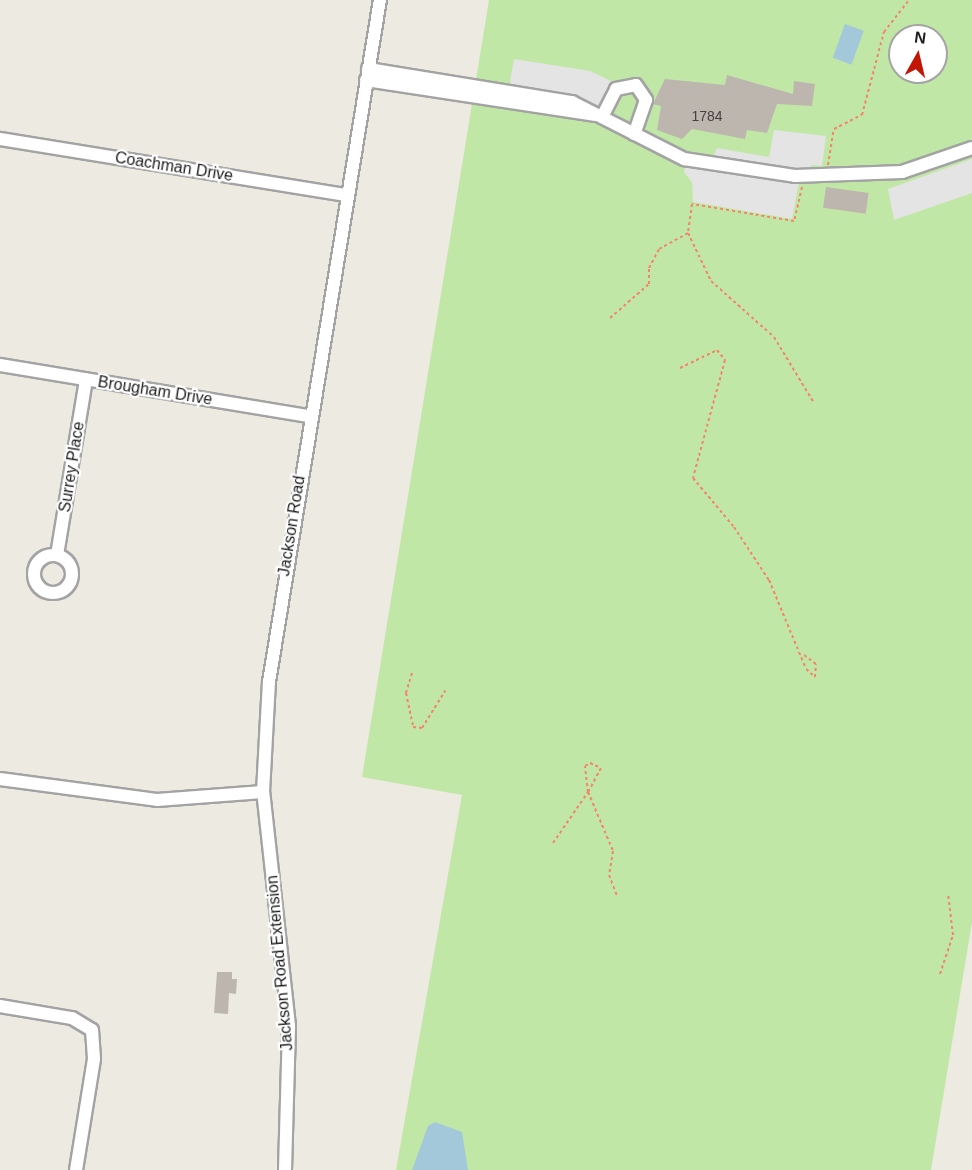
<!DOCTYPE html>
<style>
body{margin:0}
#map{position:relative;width:972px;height:1170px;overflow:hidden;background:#edeae1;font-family:Helvetica,sans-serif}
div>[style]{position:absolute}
.grass>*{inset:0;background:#c1e7a7}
.parking>*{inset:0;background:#e4e4e4}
.water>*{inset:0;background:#a2c8da;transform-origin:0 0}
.building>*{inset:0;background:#bdb6ae;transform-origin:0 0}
.path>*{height:2px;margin-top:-1px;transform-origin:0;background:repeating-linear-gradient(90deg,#f68469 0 3px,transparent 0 6px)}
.roads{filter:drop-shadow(2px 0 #a3a3a3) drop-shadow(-2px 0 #a3a3a3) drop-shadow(0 2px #a3a3a3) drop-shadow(0 -2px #a3a3a3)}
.minor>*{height:12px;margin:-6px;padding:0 6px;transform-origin:6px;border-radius:6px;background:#fff}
.minor>.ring{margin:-6px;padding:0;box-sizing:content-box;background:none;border:12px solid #fff;border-radius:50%}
span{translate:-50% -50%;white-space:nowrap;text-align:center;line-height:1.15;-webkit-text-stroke:4.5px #fff;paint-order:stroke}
.number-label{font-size:14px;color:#444240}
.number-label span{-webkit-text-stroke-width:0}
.street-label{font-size:16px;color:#1c1c1c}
.north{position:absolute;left:888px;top:24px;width:60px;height:60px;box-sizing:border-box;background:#fff;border:2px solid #a4a4a4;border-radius:50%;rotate:8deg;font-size:16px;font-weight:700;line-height:24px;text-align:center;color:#1c1c1c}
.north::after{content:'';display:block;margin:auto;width:21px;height:27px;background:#c21605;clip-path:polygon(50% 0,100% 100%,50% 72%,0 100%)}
</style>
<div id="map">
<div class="grass">
<i style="clip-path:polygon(evenodd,489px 0,972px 0,972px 922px,931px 1170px,396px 1170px,462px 795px,362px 777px,489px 0,900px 36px,936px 36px,936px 72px,900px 72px,900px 36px)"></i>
</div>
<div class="parking">
<i style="clip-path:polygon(514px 59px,590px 71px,613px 82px,598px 108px,509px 88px)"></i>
<i style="clip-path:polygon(774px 130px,826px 136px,822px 166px,812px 165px,799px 182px,792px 219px,693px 202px,692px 182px,684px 172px,688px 152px,713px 157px,717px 148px,769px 157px)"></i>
<i style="clip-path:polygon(972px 159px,972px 193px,894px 220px,888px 189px)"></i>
</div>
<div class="water">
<i style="left:845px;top:24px;width:20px;height:36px;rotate:20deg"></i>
<i style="clip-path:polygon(435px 1122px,462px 1132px,468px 1170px,412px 1170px,428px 1126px)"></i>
</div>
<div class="building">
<i style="clip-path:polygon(727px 75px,793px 94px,794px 81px,815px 84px,812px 106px,777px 104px,767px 133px,747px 130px,745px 139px,692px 129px,682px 139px,657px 130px,661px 106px,653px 104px,665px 79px,725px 85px)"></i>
<i style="left:826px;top:187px;width:43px;height:21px;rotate:8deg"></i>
<i style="clip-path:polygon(217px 972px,232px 972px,232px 979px,237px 979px,236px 994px,229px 993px,228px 1014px,214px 1013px)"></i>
</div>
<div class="path">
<i style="left:828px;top:165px;width:36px;rotate:-81deg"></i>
<i style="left:834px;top:129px;width:31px;rotate:-27deg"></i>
<i style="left:862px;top:115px;width:86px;rotate:-75.2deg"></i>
<i style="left:884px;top:32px;width:41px;rotate:-52deg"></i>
<i style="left:802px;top:187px;width:35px;rotate:103deg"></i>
<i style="left:794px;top:221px;width:103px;rotate:-170.5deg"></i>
<i style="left:692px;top:204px;width:29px;rotate:98deg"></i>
<i style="left:688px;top:233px;width:53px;rotate:64.4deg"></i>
<i style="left:711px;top:281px;width:84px;rotate:41.6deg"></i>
<i style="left:774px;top:337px;width:77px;rotate:58.8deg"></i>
<i style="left:610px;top:318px;width:52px;rotate:-41.1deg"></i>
<i style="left:649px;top:284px;width:16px;rotate:-90deg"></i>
<i style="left:649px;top:268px;width:21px;rotate:-62deg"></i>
<i style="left:659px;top:249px;width:33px;rotate:-29deg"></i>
<i style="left:680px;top:368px;width:41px;rotate:-25.9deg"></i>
<i style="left:717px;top:350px;width:13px;rotate:51deg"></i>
<i style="left:725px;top:360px;width:122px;rotate:105.2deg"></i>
<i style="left:693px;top:478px;width:64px;rotate:50.1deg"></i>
<i style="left:734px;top:527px;width:64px;rotate:56.6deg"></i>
<i style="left:769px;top:580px;width:96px;rotate:67.4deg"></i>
<i style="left:806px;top:669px;width:12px;rotate:42deg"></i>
<i style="left:815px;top:677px;width:13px;rotate:-86deg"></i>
<i style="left:816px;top:664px;width:15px;rotate:-143deg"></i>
<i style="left:412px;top:673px;width:21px;rotate:107deg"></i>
<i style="left:406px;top:693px;width:35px;rotate:78deg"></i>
<i style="left:413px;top:727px;width:9px;rotate:6deg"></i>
<i style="left:422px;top:728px;width:44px;rotate:-58.1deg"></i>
<i style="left:590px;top:763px;width:12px;rotate:24deg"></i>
<i style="left:601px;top:768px;width:27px;rotate:118deg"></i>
<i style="left:588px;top:792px;width:26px;rotate:-97deg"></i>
<i style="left:585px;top:766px;width:6px;rotate:-31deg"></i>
<i style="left:553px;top:843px;width:62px;rotate:-55.5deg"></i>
<i style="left:588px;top:792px;width:64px;rotate:67deg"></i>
<i style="left:613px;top:851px;width:24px;rotate:99deg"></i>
<i style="left:609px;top:875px;width:22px;rotate:69deg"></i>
<i style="left:940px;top:974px;width:41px;rotate:-71.6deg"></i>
<i style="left:953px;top:935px;width:42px;rotate:-96.8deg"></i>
</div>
<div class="roads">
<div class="minor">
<i style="left:368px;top:69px;width:207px;rotate:9.2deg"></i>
<i style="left:572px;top:102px;width:126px;rotate:27deg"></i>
<i style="left:684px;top:159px;width:112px;rotate:8.7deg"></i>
<i style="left:795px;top:176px;width:107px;rotate:-2.1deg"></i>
<i style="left:902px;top:172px;width:74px;rotate:-18.9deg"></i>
<i style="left:366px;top:80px;width:231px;rotate:8.7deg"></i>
<i style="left:602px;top:117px;width:31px;rotate:-63deg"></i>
<i style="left:616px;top:89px;width:20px;rotate:-11deg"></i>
<i style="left:636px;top:85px;width:18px;rotate:56deg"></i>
<i style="left:646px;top:100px;width:36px;rotate:109deg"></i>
<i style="left:0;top:139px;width:351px;rotate:9.2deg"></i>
<i style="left:0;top:365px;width:313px;rotate:9.4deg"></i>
<i class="ring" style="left:34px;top:555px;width:26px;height:26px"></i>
<i style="left:57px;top:555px;width:178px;rotate:-80.6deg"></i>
<i style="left:0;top:779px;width:158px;rotate:7.6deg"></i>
<i style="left:157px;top:800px;width:106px;rotate:-4.3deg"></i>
<i style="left:0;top:1006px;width:73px;rotate:9.5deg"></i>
<i style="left:72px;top:1018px;width:23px;rotate:31deg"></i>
<i style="left:92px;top:1030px;width:29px;rotate:86deg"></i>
<i style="left:94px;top:1059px;width:112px;rotate:99.2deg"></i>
<i style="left:285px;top:1170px;width:144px;rotate:-88.4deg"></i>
<i style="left:289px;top:1026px;width:235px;rotate:-96.3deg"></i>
<i style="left:263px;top:792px;width:110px;rotate:-86.9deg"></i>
<i style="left:269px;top:682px;width:691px;rotate:-80.76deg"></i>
</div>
</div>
<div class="number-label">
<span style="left:707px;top:116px">1784</span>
</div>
<div class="street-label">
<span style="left:174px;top:167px;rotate:9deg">Coachman Drive</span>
<span style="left:155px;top:391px;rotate:9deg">Brougham Drive</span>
<span style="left:72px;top:467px;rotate:-81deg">Surrey Place</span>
<span style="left:292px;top:526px;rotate:-81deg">Jackson Road</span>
<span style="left:280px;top:963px;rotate:-95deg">Jackson Road Extension</span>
</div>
<div class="north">N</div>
</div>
